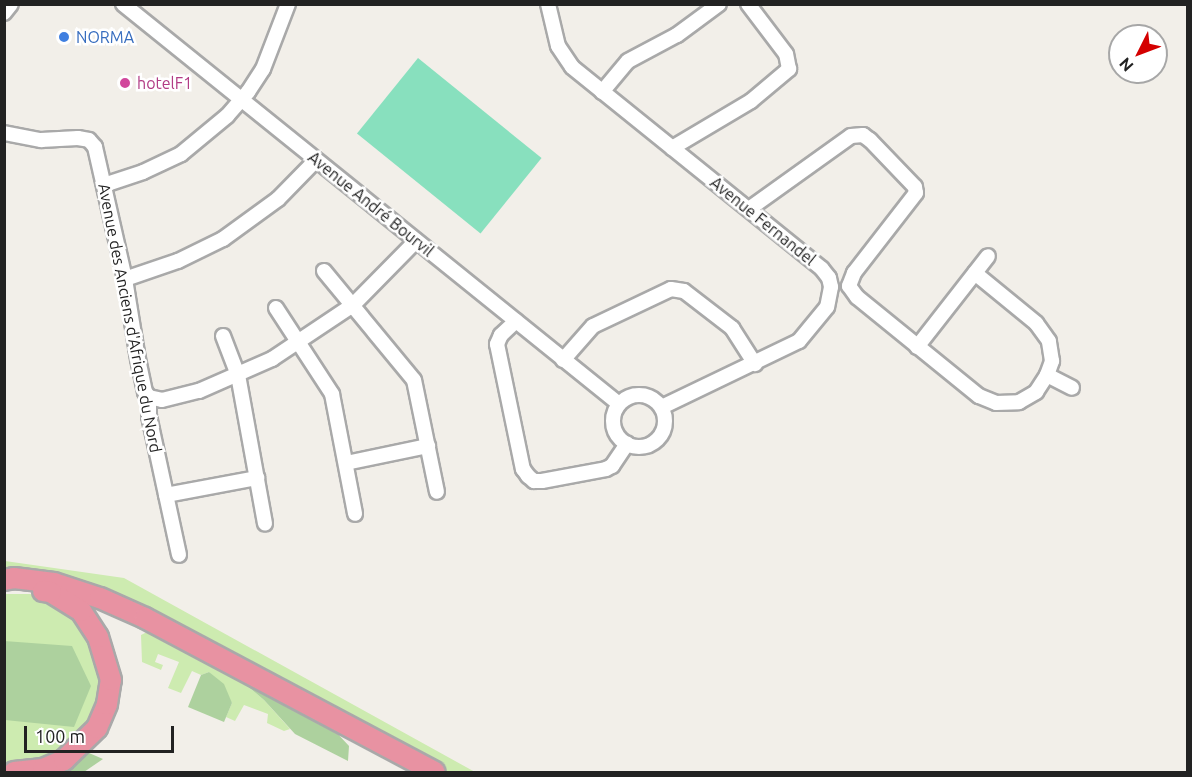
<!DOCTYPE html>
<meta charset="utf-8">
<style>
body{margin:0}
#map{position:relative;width:1192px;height:777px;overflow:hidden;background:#f2efe9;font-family:Ubuntu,sans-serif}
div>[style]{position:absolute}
.grass>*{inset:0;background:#cdebb0}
.forest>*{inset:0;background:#add19e}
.pitch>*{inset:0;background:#88e0be;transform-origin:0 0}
.roads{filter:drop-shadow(2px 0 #a9a9a9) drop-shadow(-2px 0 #a9a9a9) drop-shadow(0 2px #a9a9a9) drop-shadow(0 -2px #a9a9a9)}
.minor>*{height:14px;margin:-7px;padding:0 7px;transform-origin:7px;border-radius:7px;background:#fff}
.minor>.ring{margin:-7px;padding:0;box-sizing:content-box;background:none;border:14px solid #fff;border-radius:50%}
.highway>*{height:20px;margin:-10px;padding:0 10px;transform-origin:10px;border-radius:10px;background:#e892a2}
.dots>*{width:16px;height:16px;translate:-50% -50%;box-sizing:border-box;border:3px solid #fff;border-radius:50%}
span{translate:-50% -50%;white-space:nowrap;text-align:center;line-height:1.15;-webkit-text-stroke:5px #fff;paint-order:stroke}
.shop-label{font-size:16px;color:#366cbe}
.left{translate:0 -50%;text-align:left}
.hotel-label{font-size:16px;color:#b23c85}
.street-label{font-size:16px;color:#222}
.frame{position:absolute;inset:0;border:6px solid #222;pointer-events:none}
.north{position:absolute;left:1108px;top:24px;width:60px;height:60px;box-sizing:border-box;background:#fff;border:2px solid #a7a7a7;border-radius:50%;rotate:228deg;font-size:16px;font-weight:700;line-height:24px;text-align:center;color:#222}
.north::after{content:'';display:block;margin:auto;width:21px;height:27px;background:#d40000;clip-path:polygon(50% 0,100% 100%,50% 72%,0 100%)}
.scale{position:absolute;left:24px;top:726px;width:150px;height:27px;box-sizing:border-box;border:3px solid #222;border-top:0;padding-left:8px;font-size:18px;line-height:21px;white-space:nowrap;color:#222;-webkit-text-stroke:4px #fff;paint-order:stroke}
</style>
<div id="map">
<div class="grass">
<i style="clip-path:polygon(5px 561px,124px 578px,475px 772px,448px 772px,117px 594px,83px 583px,5px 574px)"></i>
<i style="clip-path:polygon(5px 594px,30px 594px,49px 598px,79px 616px,103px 671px,94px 724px,56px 756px,22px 764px,5px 764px)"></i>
<i style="clip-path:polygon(151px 630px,248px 677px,245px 684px,264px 700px,290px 729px,284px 731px,267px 723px,268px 714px,244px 705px,235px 721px,226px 717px,232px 703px,209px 672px,201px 675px,192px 671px,181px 693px,168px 688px,179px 662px,158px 654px,155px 662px,163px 665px,161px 670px,142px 662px,141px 635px)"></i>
</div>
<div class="forest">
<i style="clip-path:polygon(4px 641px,72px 646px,91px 686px,74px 727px,5px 720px)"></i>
<i style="clip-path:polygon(209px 672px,224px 684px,232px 703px,224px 722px,188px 707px,201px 675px)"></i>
<i style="clip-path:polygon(248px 677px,314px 714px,335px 731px,349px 746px,348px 761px,295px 734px,264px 700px,245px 684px)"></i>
<i style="clip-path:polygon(89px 753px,103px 759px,84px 772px,59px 772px)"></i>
</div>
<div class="pitch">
<i style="left:418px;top:58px;width:159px;height:97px;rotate:39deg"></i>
</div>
<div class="roads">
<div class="minor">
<i style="left:123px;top:4px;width:637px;rotate:38.88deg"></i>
<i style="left:548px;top:4px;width:43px;rotate:76.6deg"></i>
<i style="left:558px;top:46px;width:25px;rotate:56deg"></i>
<i style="left:572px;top:67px;width:321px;rotate:38.9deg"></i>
<i style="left:822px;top:269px;width:11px;rotate:52deg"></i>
<i style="left:829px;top:278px;width:9px;rotate:77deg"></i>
<i style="left:831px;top:287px;width:20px;rotate:101deg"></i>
<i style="left:827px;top:307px;width:44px;rotate:129.5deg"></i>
<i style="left:799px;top:341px;width:152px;rotate:154.3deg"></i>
<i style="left:4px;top:13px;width:11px;rotate:-52deg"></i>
<i style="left:602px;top:92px;width:40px;rotate:-50deg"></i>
<i style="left:628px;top:61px;width:55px;rotate:-28deg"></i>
<i style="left:677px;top:35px;width:52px;rotate:-36.4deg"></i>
<i style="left:4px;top:133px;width:38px;rotate:11deg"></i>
<i style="left:41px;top:140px;width:37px;rotate:-3deg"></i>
<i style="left:78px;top:138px;width:11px;rotate:10deg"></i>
<i style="left:89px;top:140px;width:9px;rotate:49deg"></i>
<i style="left:95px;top:147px;width:135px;rotate:77.2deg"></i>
<i style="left:125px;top:279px;width:81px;rotate:80.8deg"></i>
<i style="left:138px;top:359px;width:34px;rotate:78deg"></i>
<i style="left:145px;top:392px;width:6px;rotate:51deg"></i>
<i style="left:149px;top:397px;width:19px;rotate:90deg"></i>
<i style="left:149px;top:416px;width:142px;rotate:77.8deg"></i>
<i style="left:672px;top:148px;width:92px;rotate:-30.7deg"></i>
<i style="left:751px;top:101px;width:50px;rotate:-40.1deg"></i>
<i style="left:789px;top:69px;width:15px;rotate:-101deg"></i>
<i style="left:786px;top:54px;width:63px;rotate:-127.2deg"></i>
<i style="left:104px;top:185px;width:41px;rotate:-18.4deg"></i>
<i style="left:143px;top:172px;width:42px;rotate:-25.3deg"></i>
<i style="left:181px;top:154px;width:60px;rotate:-39.6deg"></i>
<i style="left:227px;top:116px;width:32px;rotate:-49deg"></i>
<i style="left:248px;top:92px;width:27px;rotate:-57deg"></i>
<i style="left:263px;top:69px;width:70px;rotate:-69deg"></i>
<i style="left:749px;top:209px;width:125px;rotate:-35.6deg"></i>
<i style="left:851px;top:136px;width:12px;rotate:-5deg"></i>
<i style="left:863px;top:135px;width:9px;rotate:36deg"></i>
<i style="left:870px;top:140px;width:65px;rotate:46.2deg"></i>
<i style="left:915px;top:187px;width:6px;rotate:81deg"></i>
<i style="left:916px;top:193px;width:101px;rotate:127.8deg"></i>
<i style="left:854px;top:273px;width:14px;rotate:111deg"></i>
<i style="left:324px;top:271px;width:141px;rotate:50.5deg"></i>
<i style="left:414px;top:380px;width:114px;rotate:78.4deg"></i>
<i style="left:125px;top:279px;width:56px;rotate:-18.8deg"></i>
<i style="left:178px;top:261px;width:50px;rotate:-26.1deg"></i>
<i style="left:223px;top:239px;width:68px;rotate:-36deg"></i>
<i style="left:278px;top:199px;width:54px;rotate:-45.7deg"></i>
<i style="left:849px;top:286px;width:14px;rotate:54deg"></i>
<i style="left:857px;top:297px;width:157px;rotate:39.1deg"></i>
<i style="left:979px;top:396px;width:18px;rotate:22deg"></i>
<i style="left:996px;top:403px;width:23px;rotate:-2deg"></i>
<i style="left:1019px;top:402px;width:20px;rotate:-30deg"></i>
<i style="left:1036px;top:392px;width:20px;rotate:-57deg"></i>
<i style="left:1047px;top:375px;width:15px;rotate:-70deg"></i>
<i style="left:1052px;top:361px;width:20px;rotate:-99deg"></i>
<i style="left:1049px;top:341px;width:22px;rotate:-126deg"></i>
<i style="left:1036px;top:323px;width:79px;rotate:-140.7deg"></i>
<i style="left:276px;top:308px;width:103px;rotate:56.9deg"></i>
<i style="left:332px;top:394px;width:122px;rotate:79.1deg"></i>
<i style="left:516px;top:321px;width:21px;rotate:137deg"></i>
<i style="left:501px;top:335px;width:10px;rotate:114deg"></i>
<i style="left:497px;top:344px;width:128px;rotate:78.3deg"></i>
<i style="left:523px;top:469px;width:9px;rotate:54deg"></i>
<i style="left:528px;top:476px;width:8px;rotate:40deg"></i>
<i style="left:534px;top:481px;width:8px"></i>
<i style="left:542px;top:481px;width:65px;rotate:-10.6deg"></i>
<i style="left:606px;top:469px;width:7px;rotate:-27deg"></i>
<i style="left:612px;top:466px;width:27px;rotate:-56deg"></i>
<i style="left:223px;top:336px;width:42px;rotate:69deg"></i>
<i style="left:238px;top:375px;width:151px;rotate:79.7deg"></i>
<i style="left:917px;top:347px;width:115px;rotate:-52deg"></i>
<i style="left:563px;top:360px;width:45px;rotate:-48.6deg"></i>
<i style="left:593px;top:326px;width:86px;rotate:-25.4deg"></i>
<i style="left:671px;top:289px;width:13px;rotate:9deg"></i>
<i style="left:684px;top:291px;width:61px;rotate:37.6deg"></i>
<i style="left:732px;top:328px;width:43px;rotate:57.4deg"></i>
<i style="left:1047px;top:375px;width:28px;rotate:27deg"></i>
<i class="ring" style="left:613px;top:395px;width:38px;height:38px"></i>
<i style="left:149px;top:397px;width:13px;rotate:13deg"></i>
<i style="left:162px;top:400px;width:38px;rotate:-14deg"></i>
<i style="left:199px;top:391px;width:80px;rotate:-23.7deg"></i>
<i style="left:272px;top:359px;width:97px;rotate:-33.7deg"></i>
<i style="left:353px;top:305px;width:90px;rotate:-45.5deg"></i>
<i style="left:346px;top:463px;width:84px;rotate:-11.7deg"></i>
<i style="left:166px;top:495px;width:93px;rotate:-10.6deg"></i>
</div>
<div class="highway">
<i style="left:4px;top:580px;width:10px;rotate:-11deg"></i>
<i style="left:14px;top:578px;width:40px;rotate:7.1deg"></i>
<i style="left:54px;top:583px;width:48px;rotate:18.1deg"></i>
<i style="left:100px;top:598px;width:49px;rotate:24deg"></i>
<i style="left:145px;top:618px;width:328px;rotate:28deg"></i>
<i style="left:14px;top:772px;width:29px;rotate:-6deg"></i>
<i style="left:43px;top:769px;width:23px;rotate:-23deg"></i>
<i style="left:64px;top:760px;width:46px;rotate:-44.1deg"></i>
<i style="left:97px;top:728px;width:26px;rotate:-67deg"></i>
<i style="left:107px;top:704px;width:24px;rotate:-81deg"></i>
<i style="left:111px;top:680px;width:45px;rotate:-106.8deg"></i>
<i style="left:98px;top:637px;width:31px;rotate:-123deg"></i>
<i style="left:81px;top:611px;width:36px;rotate:-148deg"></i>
<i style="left:51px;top:592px;width:8px;rotate:-173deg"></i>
</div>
</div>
<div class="dots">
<i style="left:64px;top:37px;background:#3f7fe0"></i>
<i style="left:125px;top:83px;background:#d1479c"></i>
</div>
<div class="shop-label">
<span class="left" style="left:76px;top:37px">NORMA</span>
</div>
<div class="hotel-label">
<span class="left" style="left:137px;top:83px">hotelF1</span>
</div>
<div class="street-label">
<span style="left:371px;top:204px;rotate:39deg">Avenue André Bourvil</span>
<span style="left:763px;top:221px;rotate:39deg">Avenue Fernandel</span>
<span style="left:130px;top:318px;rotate:79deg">Avenue des Anciens d'Afrique du Nord</span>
</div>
<div class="frame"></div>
<div class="north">N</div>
<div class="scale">100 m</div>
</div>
